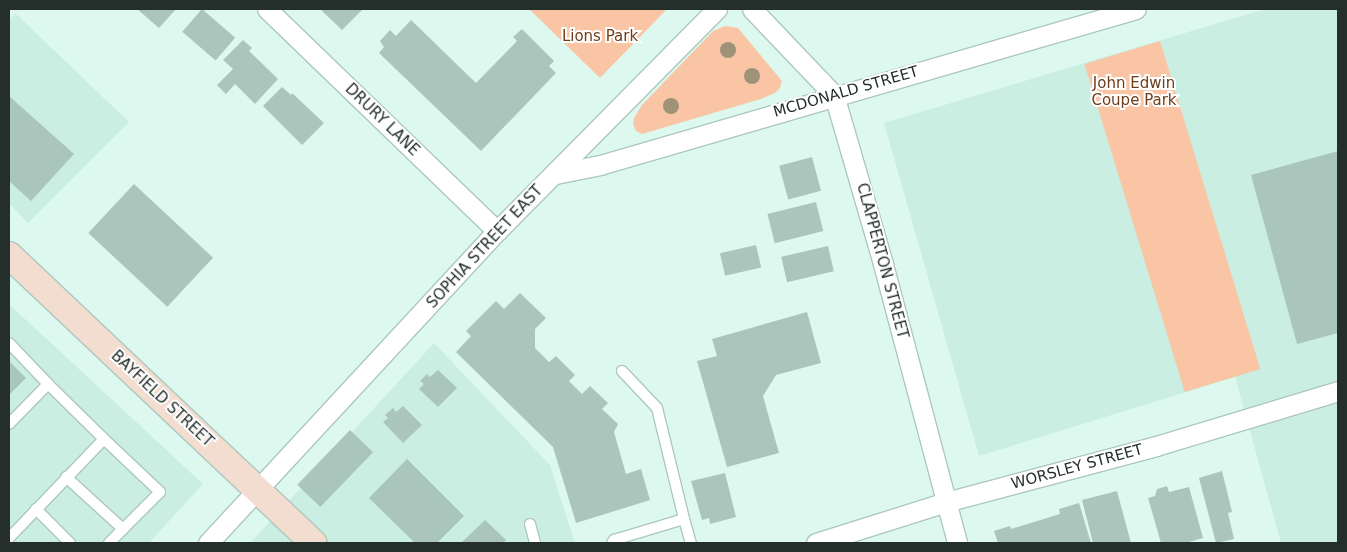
<!DOCTYPE html>
<style>
body{margin:0}
#map{position:relative;width:1347px;height:552px;overflow:hidden;background:#ddf9ef;font-family:"DejaVu Sans",sans-serif}
div>[style]{position:absolute}
.built>*{inset:0;background:#caeee2}
.green>*{inset:0;background:#f9c5a5;transform-origin:0 0}
.building>*{inset:0;background:#aac5bc;transform-origin:0 0}
.roads{filter:drop-shadow(1px 0 #adc8bf) drop-shadow(-1px 0 #adc8bf) drop-shadow(0 1px #adc8bf) drop-shadow(0 -1px #adc8bf)}
.service>*{height:10px;margin:-5px;padding:0 5px;transform-origin:5px;border-radius:5px;background:#fff}
.minor>*{height:19px;margin:-9.5px;padding:0 9.5px;transform-origin:9.5px;border-radius:9.5px;background:#fff}
.secondary>*{height:26px;margin:-13px;padding:0 13px;transform-origin:13px;border-radius:13px;background:#f2ddd0}
.trees>*{width:16px;height:16px;margin:-8px;border-radius:50%;background:#a09179}
span{translate:-50% -50%;white-space:nowrap;text-align:center;line-height:1.15;-webkit-text-stroke:4px #fff;paint-order:stroke}
.park-label{font-size:15px;color:#6e3c19}
.street-label{font-size:15px;color:#242f2b}
.frame{position:absolute;inset:0;border:10px solid #242f2b;pointer-events:none}
</style>
<div id="map">
<div class="built">
<i style="clip-path:polygon(1265px 9px,1338px 9px,1338px 543px,1281px 543px,1235px 377px,979px 456px,884px 123px)"></i>
<i style="clip-path:polygon(15px 13px,129px 122px,28px 223px,9px 203px,9px 21px)"></i>
<i style="clip-path:polygon(9px 304px,203px 484px,149px 543px,9px 543px)"></i>
<i style="clip-path:polygon(434px 343px,550px 465px,575px 543px,250px 543px)"></i>
</div>
<div class="green">
<i style="clip-path:polygon(529px 9px,667px 9px,600px 78px)"></i>
<i style="clip-path:polygon(725px 26px,738px 28px,782px 81px,780px 88px,775px 93px,761px 99px,642px 134px,636px 131px,633px 124px,634px 118px,642px 105px,713px 31px)"></i>
<i style="left:1160px;top:41px;width:343px;height:79px;rotate:73deg"></i>
</div>
<div class="building">
<i style="clip-path:polygon(137px 9px,176px 9px,159px 28px)"></i>
<i style="left:202px;top:9px;width:44px;height:30px;rotate:41deg"></i>
<i style="clip-path:polygon(320px 9px,363px 9px,342px 30px)"></i>
<i style="clip-path:polygon(411px 20px,476px 83px,517px 41px,513px 37px,522px 29px,554px 61px,549px 66px,556px 73px,481px 151px,379px 53px,384px 47px,380px 41px,390px 30px,396px 36px)"></i>
<i style="clip-path:polygon(243px 40px,252px 48px,249px 51px,278px 79px,255px 104px,235px 84px,226px 94px,217px 85px,233px 69px,223px 60px)"></i>
<i style="clip-path:polygon(282px 87px,291px 95px,292px 93px,324px 123px,302px 145px,263px 106px)"></i>
<i style="clip-path:polygon(9px 96px,74px 154px,31px 201px,9px 181px)"></i>
<i style="clip-path:polygon(1338px 151px,1338px 333px,1297px 344px,1251px 175px)"></i>
<i style="left:812px;top:157px;width:35px;height:34px;rotate:75deg"></i>
<i style="left:134px;top:184px;width:108px;height:67px;rotate:43deg"></i>
<i style="left:816px;top:202px;width:30px;height:50px;rotate:76deg"></i>
<i style="left:756px;top:245px;width:23px;height:37px;rotate:77deg"></i>
<i style="left:828px;top:246px;width:26px;height:48px;rotate:77deg"></i>
<i style="clip-path:polygon(520px 293px,546px 318px,535px 329px,535px 348px,549px 362px,556px 356px,575px 375px,569px 381px,582px 394px,590px 386px,608px 403px,602px 409px,618px 424px,614px 432px,626px 474px,641px 469px,650px 500px,576px 523px,553px 447px,456px 352px,471px 336px,466px 331px,496px 301px,504px 309px)"></i>
<i style="clip-path:polygon(807px 312px,821px 363px,776px 375px,763px 396px,779px 453px,727px 467px,697px 361px,717px 356px,712px 339px)"></i>
<i style="clip-path:polygon(9px 361px,26px 378px,9px 395px)"></i>
<i style="clip-path:polygon(438px 370px,457px 388px,438px 407px,419px 389px,424px 384px,420px 381px,427px 374px,430px 377px)"></i>
<i style="clip-path:polygon(403px 406px,422px 425px,403px 443px,383px 422px,388px 418px,385px 415px,393px 408px,396px 412px)"></i>
<i style="left:350px;top:430px;width:32px;height:76px;rotate:44deg"></i>
<i style="clip-path:polygon(407px 459px,464px 516px,437px 543px,415px 543px,369px 498px)"></i>
<i style="clip-path:polygon(1222px 471px,1232px 512px,1228px 513px,1234px 539px,1216px 543px,1199px 478px)"></i>
<i style="clip-path:polygon(725px 473px,736px 517px,710px 524px,709px 518px,702px 520px,691px 481px)"></i>
<i style="clip-path:polygon(1167px 486px,1169px 492px,1189px 487px,1203px 538px,1185px 543px,1161px 543px,1148px 498px,1155px 496px,1157px 489px)"></i>
<i style="clip-path:polygon(1117px 491px,1131px 543px,1093px 543px,1082px 500px)"></i>
<i style="clip-path:polygon(1079px 503px,1091px 543px,998px 543px,994px 531px,1010px 526px,1011px 529px,1060px 514px,1059px 509px)"></i>
<i style="clip-path:polygon(485px 520px,506px 540px,503px 543px,461px 543px)"></i>
</div>
<div class="roads">
<div class="service">
<i style="left:9px;top:343px;width:57px;rotate:46.4deg"></i>
<i style="left:622px;top:371px;width:51px;rotate:46.6deg"></i>
<i style="left:657px;top:408px;width:114px;rotate:76.3deg"></i>
<i style="left:9px;top:424px;width:56px;rotate:-45.7deg"></i>
<i style="left:48px;top:384px;width:78px;rotate:44.5deg"></i>
<i style="left:104px;top:439px;width:137px;rotate:133.8deg"></i>
<i style="left:66px;top:477px;width:77px;rotate:42.4deg"></i>
<i style="left:123px;top:529px;width:52px;rotate:-45deg"></i>
<i style="left:160px;top:492px;width:77px;rotate:-136.6deg"></i>
<i style="left:36px;top:509px;width:48px;rotate:45deg"></i>
<i style="left:530px;top:524px;width:20px;rotate:75deg"></i>
<i style="left:109px;top:543px;width:20px;rotate:-45deg"></i>
<i style="left:612px;top:543px;width:4px;rotate:-56deg"></i>
<i style="left:614px;top:540px;width:73px;rotate:-16.7deg"></i>
<i style="left:684px;top:519px;width:25px;rotate:74deg"></i>
</div>
<div class="minor">
<i style="left:267px;top:9px;width:320px;rotate:44deg"></i>
<i style="left:752px;top:9px;width:119px;rotate:46.4deg"></i>
<i style="left:834px;top:95px;width:176px;rotate:73.8deg"></i>
<i style="left:883px;top:264px;width:289px;rotate:75.1deg"></i>
<i style="left:555px;top:174px;width:46px;rotate:-11.3deg"></i>
<i style="left:600px;top:165px;width:558px;rotate:-16.23deg"></i>
<i style="left:208px;top:543px;width:425px;rotate:-47.2deg"></i>
<i style="left:497px;top:231px;width:313px;rotate:-45.3deg"></i>
<i style="left:816px;top:543px;width:136px;rotate:-17.5deg"></i>
<i style="left:946px;top:502px;width:217px;rotate:-14.9deg"></i>
<i style="left:1156px;top:446px;width:190px;rotate:-16.8deg"></i>
</div>
<div class="secondary">
<i style="left:9px;top:255px;width:419px;rotate:43.4deg"></i>
</div>
</div>
<div class="trees">
<i style="left:728px;top:50px"></i>
<i style="left:752px;top:76px"></i>
<i style="left:671px;top:106px"></i>
</div>
<div class="park-label">
<span style="left:600px;top:37px">Lions Park</span>
<span style="left:1134px;top:92px">John Edwin<br>Coupe Park</span>
</div>
<div class="street-label">
<span style="left:846px;top:92px;rotate:-16deg">MCDONALD STREET</span>
<span style="left:382px;top:120px;rotate:44deg">DRURY LANE</span>
<span style="left:485px;top:247px;rotate:-47deg">SOPHIA STREET EAST</span>
<span style="left:882px;top:261px;rotate:75deg">CLAPPERTON STREET</span>
<span style="left:162px;top:399px;rotate:43deg">BAYFIELD STREET</span>
<span style="left:1077px;top:467px;rotate:-15deg">WORSLEY STREET</span>
</div>
<div class="frame"></div>
</div>
